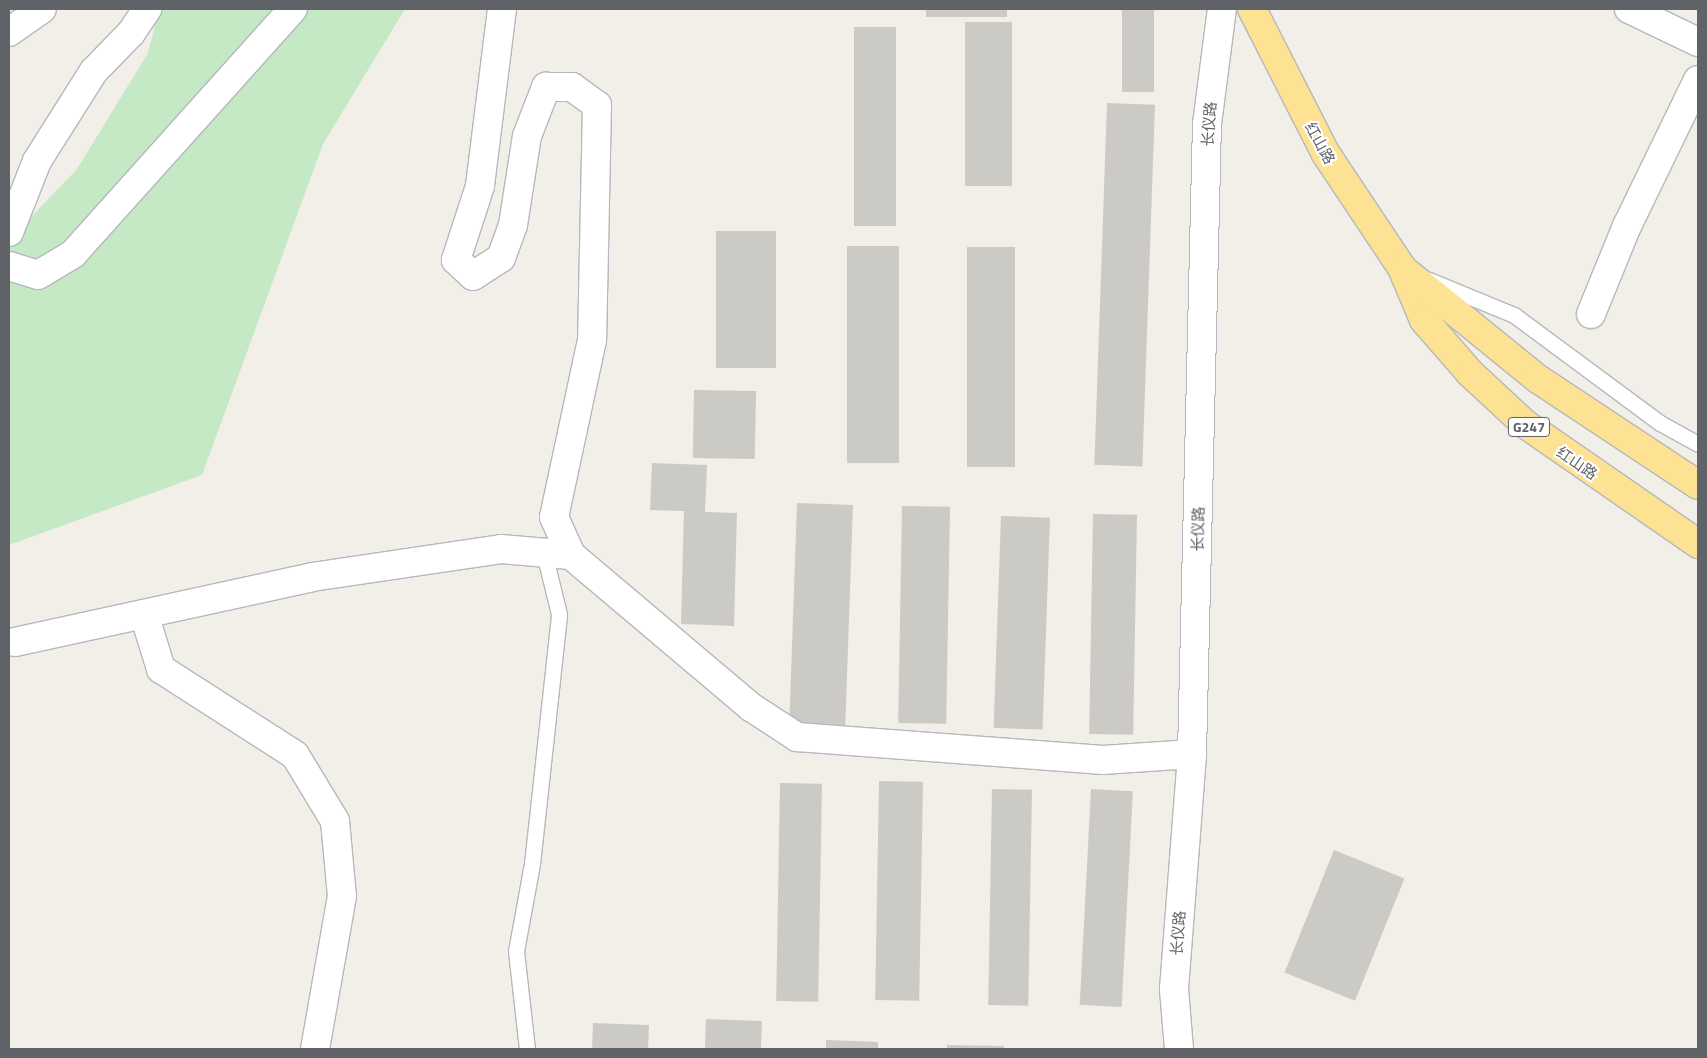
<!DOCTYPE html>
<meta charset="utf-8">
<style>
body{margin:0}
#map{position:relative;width:1707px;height:1058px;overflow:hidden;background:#f1efe8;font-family:"Titillium Web","Noto Sans SC",sans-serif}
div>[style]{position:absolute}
.green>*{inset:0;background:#c5e8c5}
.building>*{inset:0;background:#cccac5;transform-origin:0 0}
.roads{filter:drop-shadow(1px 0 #b5b8bc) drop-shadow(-1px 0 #b5b8bc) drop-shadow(0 1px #b5b8bc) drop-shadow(0 -1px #b5b8bc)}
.lane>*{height:15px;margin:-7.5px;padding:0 7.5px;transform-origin:7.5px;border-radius:7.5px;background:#fff}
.street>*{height:28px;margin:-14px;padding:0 14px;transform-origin:14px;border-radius:14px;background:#fff}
.highway>*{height:28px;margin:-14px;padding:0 14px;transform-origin:14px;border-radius:14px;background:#fde293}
span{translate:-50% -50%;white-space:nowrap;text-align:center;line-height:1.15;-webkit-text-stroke:4px #fff;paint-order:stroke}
.shield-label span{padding:1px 4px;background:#fff;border:1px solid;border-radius:4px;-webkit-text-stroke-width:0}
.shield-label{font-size:14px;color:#5f6368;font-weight:700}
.street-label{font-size:15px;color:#5f6368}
.frame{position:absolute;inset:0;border:10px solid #5f6368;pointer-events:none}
</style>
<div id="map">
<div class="green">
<i style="clip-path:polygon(159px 9px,405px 9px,323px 144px,202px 475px,9px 545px,9px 240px,77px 169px,148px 53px)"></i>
</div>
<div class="building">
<i style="left:926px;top:9px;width:81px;height:8px"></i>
<i style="left:1122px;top:9px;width:32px;height:83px"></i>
<i style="left:965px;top:22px;width:47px;height:164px"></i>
<i style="left:854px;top:27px;width:42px;height:199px"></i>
<i style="left:1107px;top:103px;width:48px;height:362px;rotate:2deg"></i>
<i style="left:716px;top:231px;width:60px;height:137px"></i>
<i style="left:847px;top:246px;width:52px;height:217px"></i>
<i style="left:967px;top:247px;width:48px;height:220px"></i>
<i style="left:694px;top:390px;width:62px;height:68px;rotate:1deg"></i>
<i style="clip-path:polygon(652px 463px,707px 465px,705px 512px,737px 513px,734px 626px,681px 624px,684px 511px,650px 510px)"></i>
<i style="left:797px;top:503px;width:56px;height:227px;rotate:2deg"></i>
<i style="left:902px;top:506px;width:48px;height:217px;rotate:1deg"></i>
<i style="left:1093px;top:514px;width:44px;height:220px;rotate:1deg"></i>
<i style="left:1001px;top:516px;width:49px;height:212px;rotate:2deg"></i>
<i style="left:879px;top:781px;width:44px;height:219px;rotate:1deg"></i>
<i style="left:780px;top:783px;width:42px;height:218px;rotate:1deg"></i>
<i style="left:992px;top:789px;width:40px;height:216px;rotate:1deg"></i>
<i style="left:1091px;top:789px;width:42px;height:216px;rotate:3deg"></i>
<i style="left:1334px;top:850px;width:76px;height:132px;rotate:22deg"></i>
<i style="left:706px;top:1019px;width:56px;height:30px;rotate:2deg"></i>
<i style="left:593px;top:1023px;width:56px;height:26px;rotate:2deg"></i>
<i style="clip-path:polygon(826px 1040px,878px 1042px,878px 1049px,826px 1049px)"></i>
<i style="clip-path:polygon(947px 1045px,1004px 1046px,1004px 1049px,947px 1049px)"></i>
</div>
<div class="roads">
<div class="lane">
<i style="left:1429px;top:280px;width:92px;rotate:22.4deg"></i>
<i style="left:1514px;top:315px;width:182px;rotate:36.5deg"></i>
<i style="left:1660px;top:423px;width:43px;rotate:28.9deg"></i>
<i style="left:527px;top:1049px;width:99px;rotate:-96.4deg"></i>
<i style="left:516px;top:951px;width:88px;rotate:-79.6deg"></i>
<i style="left:532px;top:864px;width:251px;rotate:-83.8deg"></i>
<i style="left:559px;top:614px;width:63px;rotate:-103.8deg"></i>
</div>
<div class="street">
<i style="left:502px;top:9px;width:178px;rotate:97.1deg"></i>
<i style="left:480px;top:186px;width:78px;rotate:108deg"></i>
<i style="left:456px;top:260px;width:23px;rotate:43deg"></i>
<i style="left:473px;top:276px;width:33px;rotate:-33deg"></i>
<i style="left:501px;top:258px;width:35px;rotate:-70deg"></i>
<i style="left:513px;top:225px;width:90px;rotate:-81.1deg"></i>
<i style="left:527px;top:136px;width:53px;rotate:-68.8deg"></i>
<i style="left:546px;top:87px;width:26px"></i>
<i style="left:572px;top:87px;width:31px;rotate:36deg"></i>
<i style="left:597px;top:105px;width:235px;rotate:91.2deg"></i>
<i style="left:592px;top:340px;width:181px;rotate:102.1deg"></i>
<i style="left:554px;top:517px;width:42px;rotate:65.9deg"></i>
<i style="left:1629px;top:9px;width:76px;rotate:25.6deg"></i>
<i style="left:9px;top:32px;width:40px;rotate:-34.9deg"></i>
<i style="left:9px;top:232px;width:76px;rotate:-68.5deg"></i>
<i style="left:37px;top:161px;width:107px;rotate:-57.7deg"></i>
<i style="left:94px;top:71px;width:53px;rotate:-45.8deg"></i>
<i style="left:131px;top:33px;width:29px;rotate:-56deg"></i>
<i style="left:9px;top:266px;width:30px;rotate:17deg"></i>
<i style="left:38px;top:275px;width:41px;rotate:-31deg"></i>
<i style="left:73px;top:254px;width:329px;rotate:-48.1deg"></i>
<i style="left:1591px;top:314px;width:95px;rotate:-67.8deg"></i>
<i style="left:1627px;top:226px;width:162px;rotate:-64.1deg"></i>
<i style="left:144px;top:614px;width:58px;rotate:72.8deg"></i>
<i style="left:161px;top:669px;width:159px;rotate:32.7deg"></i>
<i style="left:295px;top:755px;width:77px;rotate:58.8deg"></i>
<i style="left:335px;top:821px;width:75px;rotate:84.7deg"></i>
<i style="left:342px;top:896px;width:155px;rotate:100deg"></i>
<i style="left:15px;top:642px;width:304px;rotate:-12.3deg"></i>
<i style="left:312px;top:577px;width:191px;rotate:-8.4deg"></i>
<i style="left:501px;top:549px;width:70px;rotate:4.9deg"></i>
<i style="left:571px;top:555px;width:236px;rotate:40.2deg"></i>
<i style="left:751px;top:707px;width:55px;rotate:33.1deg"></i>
<i style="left:797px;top:737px;width:307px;rotate:4.3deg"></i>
<i style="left:1103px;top:760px;width:89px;rotate:-3.9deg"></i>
<i style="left:1179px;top:1049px;width:60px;rotate:-94.8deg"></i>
<i style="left:1174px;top:989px;width:236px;rotate:-85.6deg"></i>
<i style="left:1192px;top:754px;width:630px;rotate:-88.64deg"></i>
<i style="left:1207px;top:124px;width:116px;rotate:-82.6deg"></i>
</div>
<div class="highway">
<i style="left:1252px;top:9px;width:163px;rotate:63deg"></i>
<i style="left:1326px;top:154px;width:137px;rotate:56.3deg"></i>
<i style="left:1402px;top:268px;width:56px;rotate:67.1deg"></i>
<i style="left:1424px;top:320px;width:70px;rotate:49deg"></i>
<i style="left:1470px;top:373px;width:75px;rotate:42.8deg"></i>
<i style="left:1525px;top:424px;width:211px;rotate:34.7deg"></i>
<i style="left:1405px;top:271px;width:171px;rotate:39.1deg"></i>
<i style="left:1538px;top:379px;width:192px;rotate:33.5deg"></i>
</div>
</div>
<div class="shield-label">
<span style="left:1529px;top:427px">G247</span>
</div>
<div class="street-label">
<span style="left:1209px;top:124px;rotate:-86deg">长仪路</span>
<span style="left:1320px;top:143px;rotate:61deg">红山路</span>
<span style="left:1577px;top:463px;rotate:34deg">红山路</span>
<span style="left:1198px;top:529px;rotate:-89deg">长仪路</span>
<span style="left:1178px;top:933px;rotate:-86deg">长仪路</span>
</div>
<div class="frame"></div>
</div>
